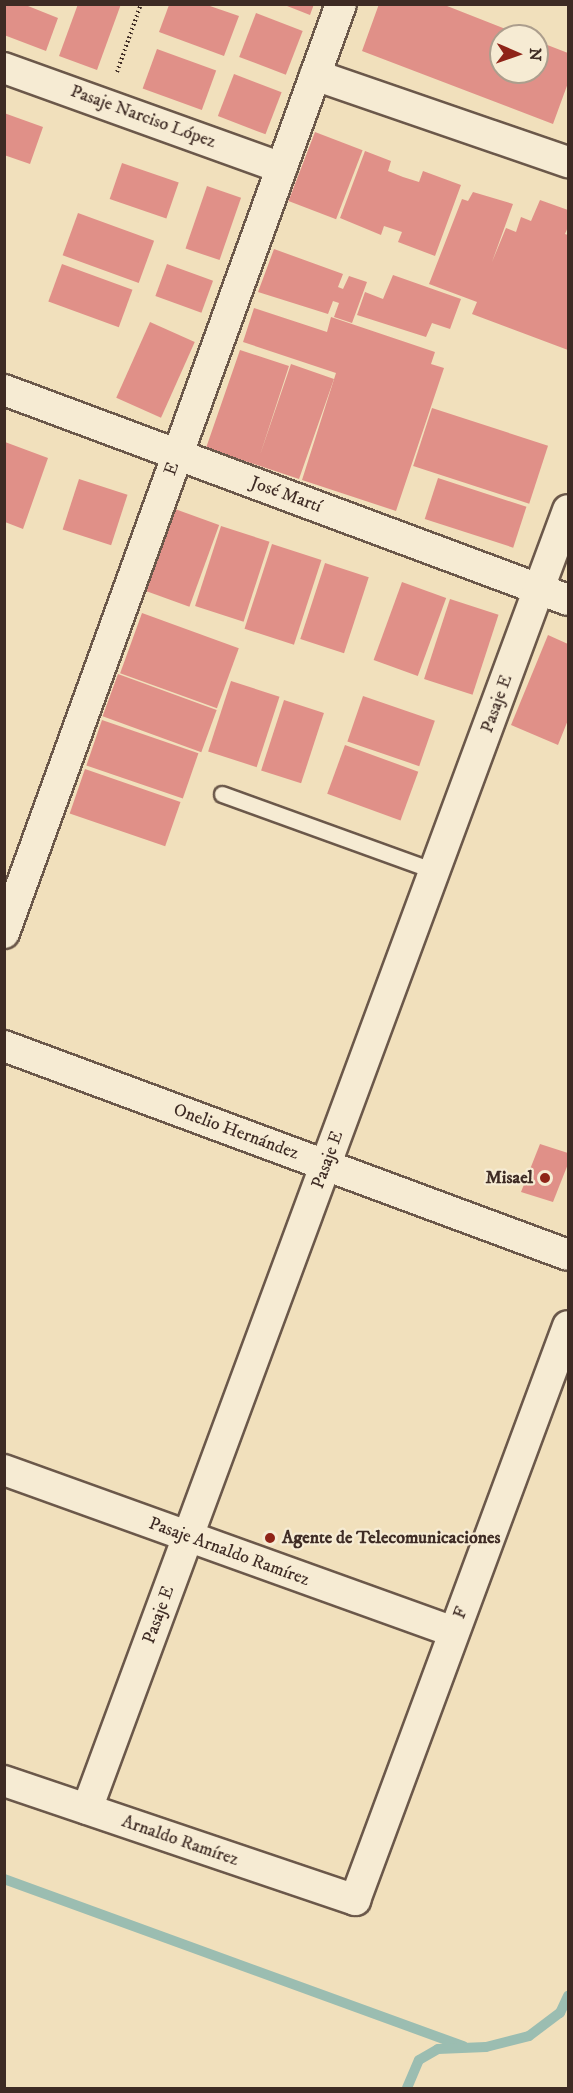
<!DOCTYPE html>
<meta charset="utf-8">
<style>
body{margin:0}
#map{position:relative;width:573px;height:2093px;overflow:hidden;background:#f1e0bc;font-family:"IM FELL DW Pica",serif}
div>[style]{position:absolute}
.stream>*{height:10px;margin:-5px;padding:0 5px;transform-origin:5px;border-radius:5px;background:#9bbdb1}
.building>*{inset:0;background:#e09088;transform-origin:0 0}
.path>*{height:4px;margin-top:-2px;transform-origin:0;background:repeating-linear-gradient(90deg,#3e2b24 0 1.5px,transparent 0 4.5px)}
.roads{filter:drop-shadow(2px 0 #6b584a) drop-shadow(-2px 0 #6b584a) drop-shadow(0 2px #6b584a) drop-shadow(0 -2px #6b584a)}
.service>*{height:15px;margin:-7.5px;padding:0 7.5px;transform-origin:7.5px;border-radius:7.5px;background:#f6ebd3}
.minor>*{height:30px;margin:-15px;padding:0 15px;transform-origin:15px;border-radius:15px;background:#f6ebd3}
.dots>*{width:16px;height:16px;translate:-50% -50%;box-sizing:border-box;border:3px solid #f6ebd3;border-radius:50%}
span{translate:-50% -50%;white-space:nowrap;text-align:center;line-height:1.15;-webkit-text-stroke:4.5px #f6ebd3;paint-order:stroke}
.street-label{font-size:18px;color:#3e2b24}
.poi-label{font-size:18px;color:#3e2b24;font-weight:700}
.right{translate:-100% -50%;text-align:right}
.left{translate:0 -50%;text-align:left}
.frame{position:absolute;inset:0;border:6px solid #3e2b24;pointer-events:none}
.north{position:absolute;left:489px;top:24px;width:60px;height:60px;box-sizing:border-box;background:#f6ebd3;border:2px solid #ac9e8d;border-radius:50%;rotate:92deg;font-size:16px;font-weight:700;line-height:24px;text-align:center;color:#3e2b24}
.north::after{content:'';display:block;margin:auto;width:21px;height:27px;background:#8f2418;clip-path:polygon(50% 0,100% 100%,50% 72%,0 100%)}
</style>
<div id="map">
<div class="stream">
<i style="left:4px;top:1879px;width:489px;rotate:20deg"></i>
<i style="left:407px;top:2088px;width:30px;rotate:-67deg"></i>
<i style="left:419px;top:2060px;width:22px;rotate:-30deg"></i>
<i style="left:438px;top:2049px;width:48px;rotate:-2.4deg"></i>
<i style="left:486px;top:2047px;width:44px;rotate:-14.3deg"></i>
<i style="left:529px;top:2036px;width:39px;rotate:-37deg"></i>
<i style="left:560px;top:2013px;width:19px;rotate:-65deg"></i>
</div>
<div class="building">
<i style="clip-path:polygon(4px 4px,23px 4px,58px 18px,46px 51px,4px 35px)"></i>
<i style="clip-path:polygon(78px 4px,121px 4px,97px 70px,59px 56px)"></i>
<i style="clip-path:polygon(282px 4px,314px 4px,310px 15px)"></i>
<i style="clip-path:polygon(379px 4px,442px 4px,523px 36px,501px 36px,501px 72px,537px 72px,537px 41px,568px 53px,568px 83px,553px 124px,362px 51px)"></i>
<i style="clip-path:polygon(169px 5px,207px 5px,239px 16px,224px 56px,159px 32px)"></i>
<i style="left:256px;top:13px;width:50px;height:47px;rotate:21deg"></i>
<i style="left:157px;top:49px;width:63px;height:42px;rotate:20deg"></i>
<i style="left:234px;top:74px;width:51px;height:45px;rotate:21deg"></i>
<i style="clip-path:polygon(4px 113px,43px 127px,30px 164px,4px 155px)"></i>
<i style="left:315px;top:132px;width:51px;height:74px;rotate:21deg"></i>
<i style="clip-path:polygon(365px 151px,391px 161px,388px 171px,403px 177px,419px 182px,423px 171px,461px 185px,435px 256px,398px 242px,402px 232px,384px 226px,381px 235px,340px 218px)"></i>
<i style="left:122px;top:163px;width:60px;height:38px;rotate:19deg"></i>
<i style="left:207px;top:186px;width:36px;height:66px;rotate:19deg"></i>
<i style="clip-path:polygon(473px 192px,513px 204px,492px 262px,506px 228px,516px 232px,521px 217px,531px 221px,540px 200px,568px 210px,568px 227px,565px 234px,568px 235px,568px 350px,472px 314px,477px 302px,429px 284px,462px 199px,468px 201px)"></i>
<i style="left:78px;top:213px;width:81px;height:45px;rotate:20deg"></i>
<i style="clip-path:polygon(274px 249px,343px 274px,338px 287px,343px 289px,349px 276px,367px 282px,352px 323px,334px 317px,339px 303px,333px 301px,328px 314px,258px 292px)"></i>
<i style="left:62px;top:264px;width:75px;height:40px;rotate:20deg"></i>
<i style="left:167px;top:264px;width:49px;height:34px;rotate:20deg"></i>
<i style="clip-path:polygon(393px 275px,461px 299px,450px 329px,432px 323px,426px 337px,357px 315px,365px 292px,383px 299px)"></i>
<i style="clip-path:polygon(254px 308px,327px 332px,331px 317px,435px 352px,431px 364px,444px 368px,396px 511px,302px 480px,336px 373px,243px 342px)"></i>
<i style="left:150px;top:322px;width:49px;height:83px;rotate:24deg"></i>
<i style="clip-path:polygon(240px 350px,289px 366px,260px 455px,291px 364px,334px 379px,299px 479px,206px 448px)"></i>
<i style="left:432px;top:408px;width:122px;height:61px;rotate:18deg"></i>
<i style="clip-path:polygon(5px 442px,48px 458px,23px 529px,5px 522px)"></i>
<i style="left:438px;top:478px;width:93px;height:43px;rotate:18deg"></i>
<i style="left:79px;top:479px;width:51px;height:53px;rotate:18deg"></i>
<i style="left:175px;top:509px;width:47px;height:87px;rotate:20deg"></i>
<i style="left:221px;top:526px;width:51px;height:84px;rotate:18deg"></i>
<i style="left:272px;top:544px;width:52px;height:89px;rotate:18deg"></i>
<i style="left:325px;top:563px;width:46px;height:80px;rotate:18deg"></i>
<i style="left:402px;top:582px;width:47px;height:83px;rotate:20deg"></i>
<i style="left:450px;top:599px;width:51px;height:84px;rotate:18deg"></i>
<i style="left:142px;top:613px;width:103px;height:64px;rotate:20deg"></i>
<i style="clip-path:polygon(548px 635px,568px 644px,568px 720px,558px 745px,511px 725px)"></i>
<i style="left:118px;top:674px;width:105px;height:45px;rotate:20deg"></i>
<i style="left:231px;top:681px;width:51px;height:74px;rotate:18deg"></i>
<i style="left:363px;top:696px;width:76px;height:48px;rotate:19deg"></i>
<i style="left:284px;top:700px;width:42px;height:74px;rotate:18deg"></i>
<i style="left:102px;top:720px;width:102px;height:48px;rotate:19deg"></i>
<i style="left:345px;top:745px;width:78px;height:52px;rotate:20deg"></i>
<i style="left:85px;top:769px;width:101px;height:47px;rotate:19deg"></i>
<i style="clip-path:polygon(540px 1144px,568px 1153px,568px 1164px,553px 1202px,521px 1192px)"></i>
</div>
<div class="path">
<i style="left:117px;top:72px;width:72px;rotate:-70.6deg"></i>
</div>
<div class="roads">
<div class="service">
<i style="left:222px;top:794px;width:226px;rotate:19.9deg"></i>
</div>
<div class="minor">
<i style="left:4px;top:68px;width:295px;rotate:19.8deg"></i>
<i style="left:315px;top:75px;width:268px;rotate:19deg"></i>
<i style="left:4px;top:390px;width:602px;rotate:20.42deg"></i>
<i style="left:4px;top:933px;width:988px;rotate:-70.06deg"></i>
<i style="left:4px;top:1046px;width:601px;rotate:20.33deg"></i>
<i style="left:4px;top:1470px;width:478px;rotate:19.8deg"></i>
<i style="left:4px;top:1781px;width:371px;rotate:18.7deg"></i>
<i style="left:355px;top:1900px;width:612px;rotate:-69.64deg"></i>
<i style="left:87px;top:1809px;width:1385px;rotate:-69.68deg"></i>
</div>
</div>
<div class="dots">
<i style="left:545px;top:1178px;background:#8f2418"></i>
<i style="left:270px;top:1538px;background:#8f2418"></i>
</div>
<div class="street-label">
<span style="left:143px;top:117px;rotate:20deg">Pasaje Narciso López</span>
<span style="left:172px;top:469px;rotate:-70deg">E</span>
<span style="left:286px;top:495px;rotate:20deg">José Martí</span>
<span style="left:497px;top:704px;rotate:-70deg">Pasaje E</span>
<span style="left:236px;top:1132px;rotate:20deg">Onelio Hernández</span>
<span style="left:328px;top:1160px;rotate:-70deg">Pasaje E</span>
<span style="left:229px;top:1552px;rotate:20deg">Pasaje Arnaldo Ramírez</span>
<span style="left:461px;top:1613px;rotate:-69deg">F</span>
<span style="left:159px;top:1615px;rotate:-70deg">Pasaje E</span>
<span style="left:180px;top:1841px;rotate:19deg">Arnaldo Ramírez</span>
</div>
<div class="poi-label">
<span class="right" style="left:533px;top:1178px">Misael</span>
<span class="left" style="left:282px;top:1538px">Agente de Telecomunicaciones</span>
</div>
<div class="frame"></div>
<div class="north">N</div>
</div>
